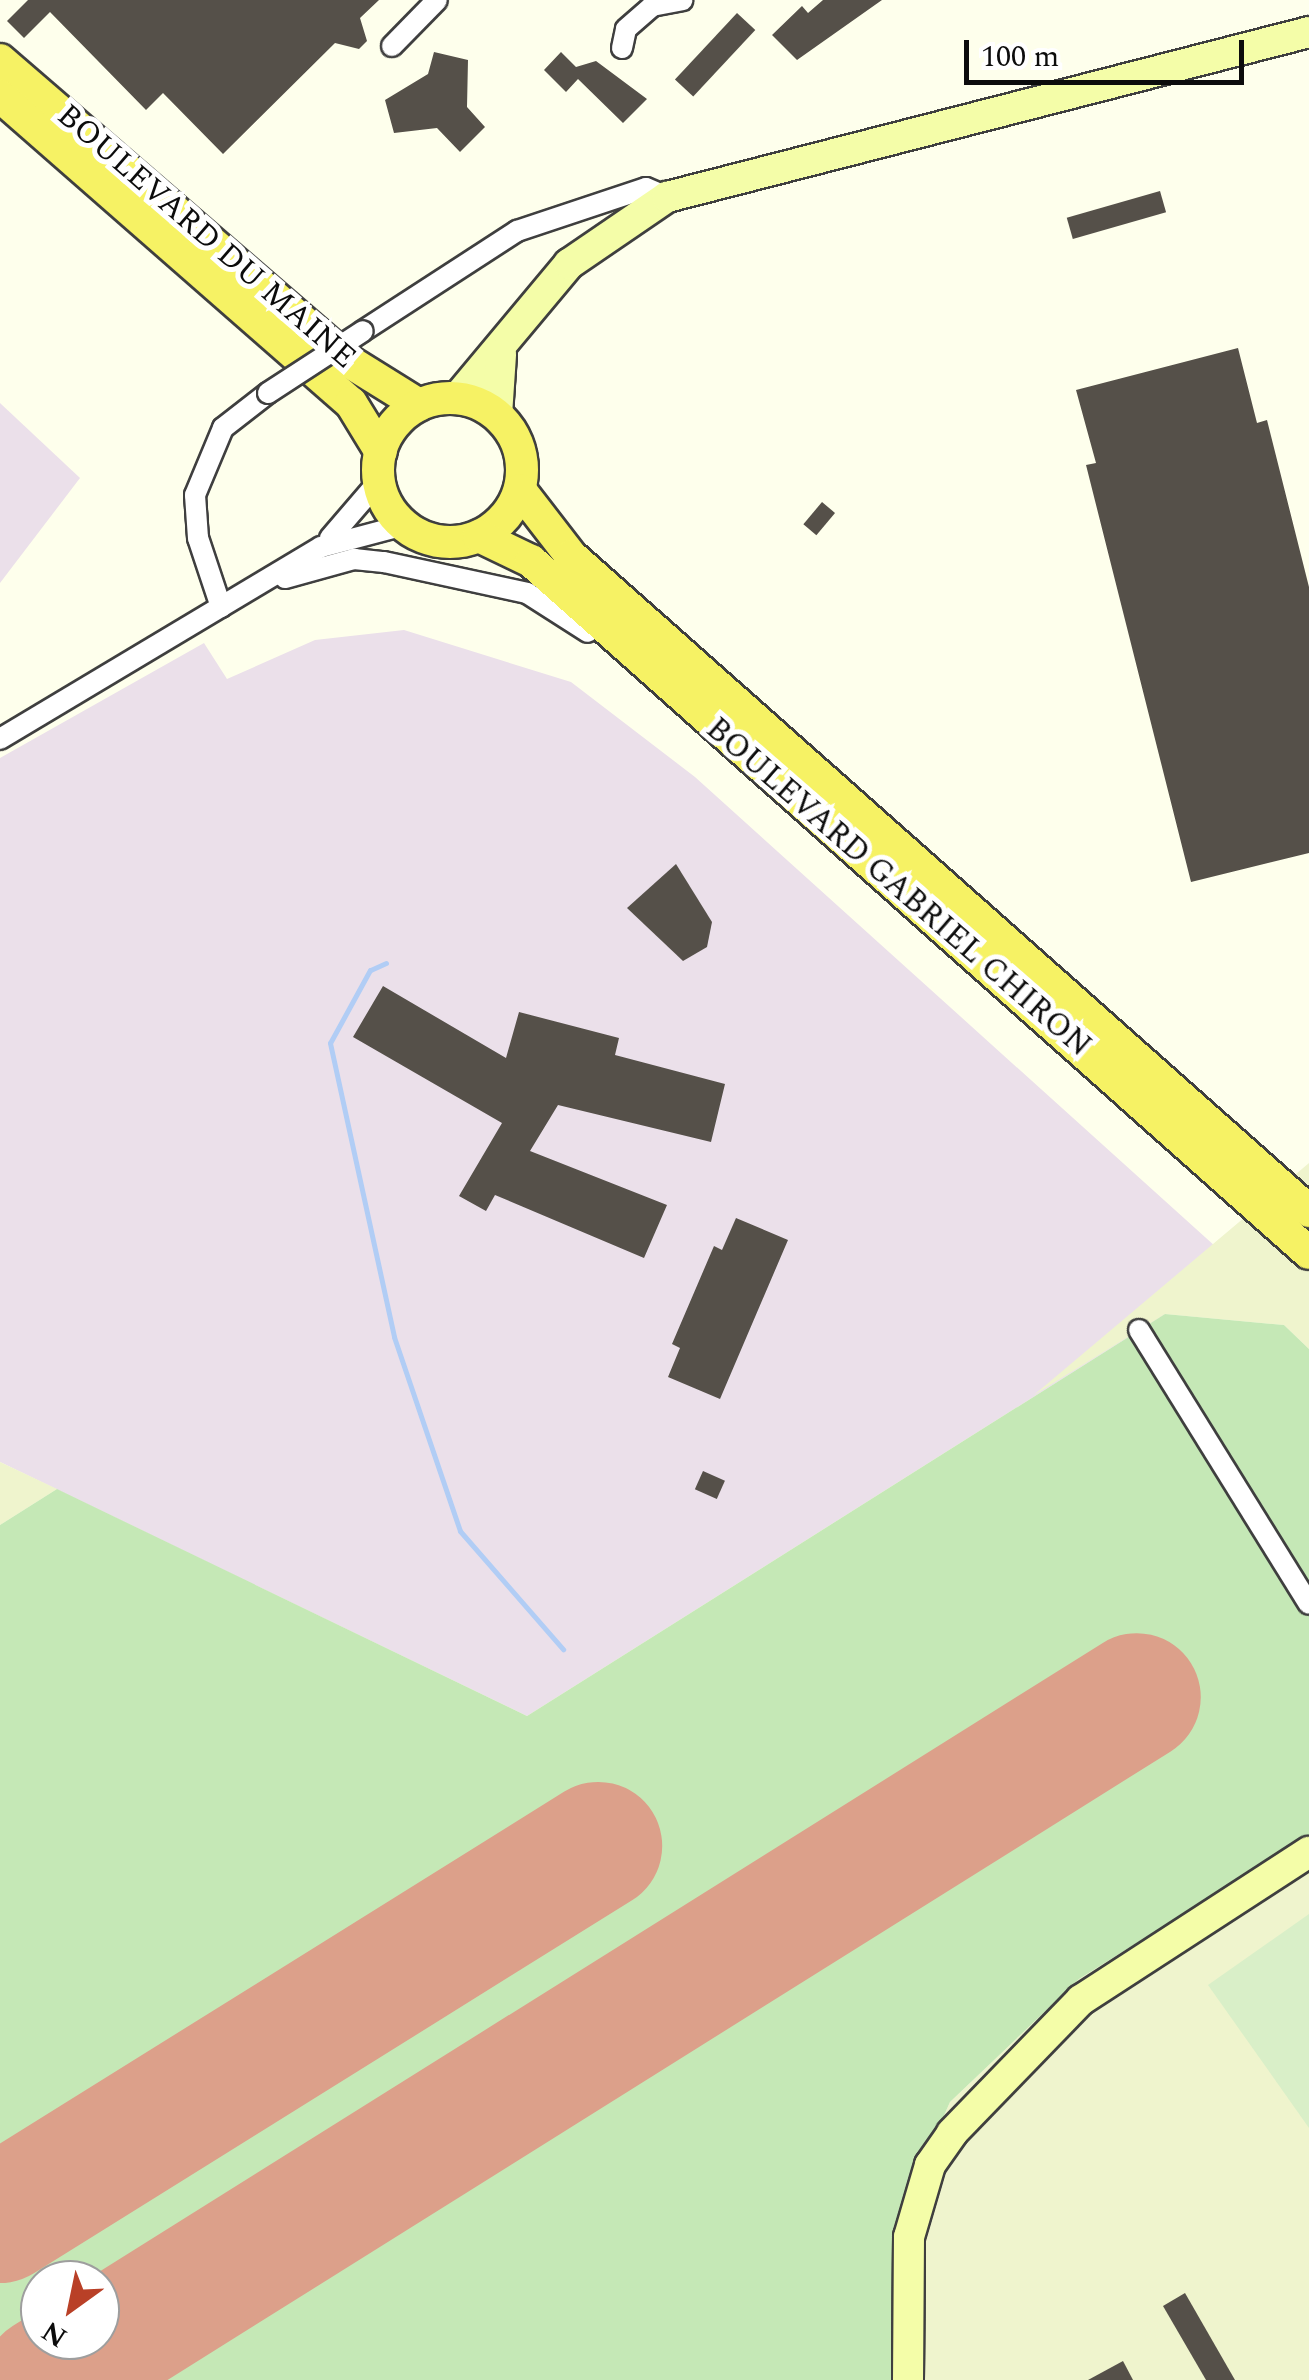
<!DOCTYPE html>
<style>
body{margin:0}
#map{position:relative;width:1309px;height:2380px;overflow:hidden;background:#feffec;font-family:Spectral,serif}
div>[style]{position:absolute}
.industrial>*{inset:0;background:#ebe0ea}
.farmland>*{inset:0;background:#eff4cd}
.green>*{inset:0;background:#c5e8b6}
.pitch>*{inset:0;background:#d9efc8}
.stream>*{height:5px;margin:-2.5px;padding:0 2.5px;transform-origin:2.5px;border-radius:2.5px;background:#b1cdf5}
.taxiway>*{height:50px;margin:-25px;padding:0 25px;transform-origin:25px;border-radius:25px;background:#dca08a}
.runway>*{height:128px;margin:-64px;padding:0 64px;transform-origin:64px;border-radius:64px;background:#dca08a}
.building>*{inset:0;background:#555049;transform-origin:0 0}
.roads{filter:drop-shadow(2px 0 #3f3f3f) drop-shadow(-2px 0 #3f3f3f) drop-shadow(0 2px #3f3f3f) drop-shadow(0 -2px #3f3f3f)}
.street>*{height:20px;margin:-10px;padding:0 10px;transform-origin:10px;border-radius:10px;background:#fff}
.secondary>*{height:30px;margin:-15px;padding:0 15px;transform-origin:15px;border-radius:15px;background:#f4fda8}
.primary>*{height:32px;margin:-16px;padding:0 16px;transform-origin:16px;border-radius:16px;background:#f6f264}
.primary>.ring{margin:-16px;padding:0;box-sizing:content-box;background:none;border:32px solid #f6f264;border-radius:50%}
.bridges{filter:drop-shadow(2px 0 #3f3f3f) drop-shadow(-2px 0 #3f3f3f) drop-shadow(0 2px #3f3f3f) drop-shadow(0 -2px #3f3f3f)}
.street-bridge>*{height:20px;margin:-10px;padding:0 10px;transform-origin:10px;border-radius:10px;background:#fff}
span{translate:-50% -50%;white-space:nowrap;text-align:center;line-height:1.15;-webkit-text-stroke:10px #fff;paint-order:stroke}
.street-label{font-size:32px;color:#0c0c0c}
.north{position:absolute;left:20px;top:2260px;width:100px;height:100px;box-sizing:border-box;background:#fff;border:2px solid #9e9e9e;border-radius:50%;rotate:213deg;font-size:28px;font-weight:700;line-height:40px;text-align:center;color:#0c0c0c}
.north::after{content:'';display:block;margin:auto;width:35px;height:45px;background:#b94027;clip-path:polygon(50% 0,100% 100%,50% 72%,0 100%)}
.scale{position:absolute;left:964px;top:40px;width:280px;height:45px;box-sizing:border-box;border:5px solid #0c0c0c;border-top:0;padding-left:12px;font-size:30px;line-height:35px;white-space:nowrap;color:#0c0c0c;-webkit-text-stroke:8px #fff;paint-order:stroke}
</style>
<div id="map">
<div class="industrial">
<i style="clip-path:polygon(0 403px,80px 478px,0 583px)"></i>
<i style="clip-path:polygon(404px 630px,571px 682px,695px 777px,1267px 1293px,1165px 1314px,527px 1716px,0 1462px,0 758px,204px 643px,227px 679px,315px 640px)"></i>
</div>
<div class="farmland">
<i style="clip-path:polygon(1309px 1163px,1309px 1349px,1284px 1325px,1165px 1314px,1034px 1395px)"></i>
<i style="clip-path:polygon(0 1462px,57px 1489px,0 1525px)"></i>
<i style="clip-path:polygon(1309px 1835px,1309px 2380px,896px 2380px,896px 2223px,950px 2102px,1079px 1979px)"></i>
</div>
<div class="green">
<i style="clip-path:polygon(evenodd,1165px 1314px,1284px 1325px,1309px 1349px,1309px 1835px,1079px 1979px,950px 2102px,896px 2223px,896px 2380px,0 2380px,0 1525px,57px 1489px,527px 1716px,1165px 1314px,40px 2280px,100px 2280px,100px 2340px,40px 2340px,40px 2280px)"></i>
</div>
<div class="pitch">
<i style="clip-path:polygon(1309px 1914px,1309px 2128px,1208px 1985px)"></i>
</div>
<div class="stream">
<i style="left:386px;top:963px;width:17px;rotate:156deg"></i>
<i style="left:370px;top:970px;width:83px;rotate:118.7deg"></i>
<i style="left:330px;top:1043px;width:301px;rotate:77.7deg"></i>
<i style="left:394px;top:1337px;width:205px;rotate:71.2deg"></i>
<i style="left:460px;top:1531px;width:157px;rotate:48.9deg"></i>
</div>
<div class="taxiway">
<i style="left:109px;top:2380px;width:35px;rotate:-77deg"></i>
<i style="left:117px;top:2346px;width:32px;rotate:-49deg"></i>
</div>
<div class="runway">
<i style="left:0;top:2219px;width:705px;rotate:-31.95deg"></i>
<i style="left:47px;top:2380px;width:1286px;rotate:-32.07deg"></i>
</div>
<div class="building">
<i style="clip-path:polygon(28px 0,379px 0,360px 18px,367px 41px,359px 49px,335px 43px,223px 154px,163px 93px,146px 110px,50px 12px,24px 38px,7px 21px)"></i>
<i style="clip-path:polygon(823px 0,882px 0,797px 60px,772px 35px,802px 6px,808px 13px)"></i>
<i style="left:737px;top:13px;width:25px;height:91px;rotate:43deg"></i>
<i style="clip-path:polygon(434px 52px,468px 60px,467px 107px,485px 127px,460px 152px,437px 128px,394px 133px,385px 100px,428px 74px)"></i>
<i style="clip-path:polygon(561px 52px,576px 67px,596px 61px,647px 99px,623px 123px,578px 79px,566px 92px,544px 70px)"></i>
<i style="left:1160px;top:191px;width:22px;height:97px;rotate:74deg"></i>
<i style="clip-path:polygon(1238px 348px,1257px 423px,1267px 420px,1309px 587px,1309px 853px,1191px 882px,1086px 465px,1096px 463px,1076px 390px)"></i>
<i style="left:822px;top:502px;width:17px;height:29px;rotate:40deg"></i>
<i style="clip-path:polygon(676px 864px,712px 922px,707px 947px,683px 961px,627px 908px)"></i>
<i style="clip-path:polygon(383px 986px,506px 1058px,519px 1012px,619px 1038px,615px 1055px,725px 1084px,711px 1142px,558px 1105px,530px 1151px,667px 1205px,644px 1258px,495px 1195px,486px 1211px,459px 1196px,502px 1123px,353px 1037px)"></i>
<i style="clip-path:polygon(736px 1218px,788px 1240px,720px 1399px,668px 1377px,680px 1348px,672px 1344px,714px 1246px,722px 1250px)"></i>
<i style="left:703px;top:1471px;width:24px;height:20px;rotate:24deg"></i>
<i style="clip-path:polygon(1185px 2293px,1235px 2380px,1206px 2380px,1163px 2306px)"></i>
<i style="clip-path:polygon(1123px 2361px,1133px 2380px,1088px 2380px)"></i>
</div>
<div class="roads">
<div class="street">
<i style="left:392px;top:46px;width:64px;rotate:-45.6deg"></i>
<i style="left:622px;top:48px;width:19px;rotate:-78deg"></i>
<i style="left:626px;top:29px;width:35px;rotate:-41deg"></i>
<i style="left:652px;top:6px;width:31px;rotate:-11deg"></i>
<i style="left:363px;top:331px;width:184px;rotate:-33deg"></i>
<i style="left:517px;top:231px;width:136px;rotate:-18.4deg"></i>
<i style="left:646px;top:188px;width:23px;rotate:23deg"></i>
<i style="left:330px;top:538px;width:75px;rotate:-49.3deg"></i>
<i style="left:285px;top:578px;width:72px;rotate:-15.4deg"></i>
<i style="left:354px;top:559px;width:30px;rotate:6deg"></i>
<i style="left:384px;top:562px;width:146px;rotate:12.2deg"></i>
<i style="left:527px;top:593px;width:72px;rotate:32.6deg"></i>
<i style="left:221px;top:607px;width:73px;rotate:-108.4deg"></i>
<i style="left:198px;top:538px;width:43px;rotate:-94deg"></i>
<i style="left:195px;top:495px;width:73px;rotate:-67.3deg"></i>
<i style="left:223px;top:428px;width:57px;rotate:-37.9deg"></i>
<i style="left:0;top:739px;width:374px;rotate:-30.9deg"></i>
<i style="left:321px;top:547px;width:86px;rotate:-14.8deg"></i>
<i style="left:1139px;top:1330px;width:322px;rotate:58.2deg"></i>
</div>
<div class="secondary">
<i style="left:457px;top:398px;width:175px;rotate:-50.1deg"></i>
<i style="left:569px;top:264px;width:119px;rotate:-34.4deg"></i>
<i style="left:667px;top:197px;width:663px;rotate:-14.41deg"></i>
<i style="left:497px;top:415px;width:61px;rotate:-86.2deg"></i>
<i style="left:908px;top:2380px;width:143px;rotate:-89.6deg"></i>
<i style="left:909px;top:2237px;width:75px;rotate:-73.7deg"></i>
<i style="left:930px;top:2165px;width:39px;rotate:-55deg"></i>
<i style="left:952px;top:2133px;width:185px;rotate:-45.9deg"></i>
<i style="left:1081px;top:2000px;width:272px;rotate:-33deg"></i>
</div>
<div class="primary">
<i style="left:0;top:60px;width:462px;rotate:40.8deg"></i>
<i style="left:350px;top:362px;width:81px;rotate:31.9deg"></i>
<i style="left:0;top:96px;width:466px;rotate:41.2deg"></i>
<i style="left:351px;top:403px;width:57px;rotate:58.5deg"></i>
<i class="ring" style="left:378px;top:398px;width:112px;height:112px"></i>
<i style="left:520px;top:490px;width:83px;rotate:52.3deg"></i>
<i style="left:571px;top:556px;width:987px;rotate:41.59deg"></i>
<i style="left:479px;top:536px;width:58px;rotate:25.7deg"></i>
<i style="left:531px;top:561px;width:1041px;rotate:41.65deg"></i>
</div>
</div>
<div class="bridges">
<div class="street-bridge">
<i style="left:268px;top:393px;width:113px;rotate:-33.1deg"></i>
</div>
</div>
<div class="street-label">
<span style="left:206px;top:237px;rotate:41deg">BOULEVARD DU MAINE</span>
<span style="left:898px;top:888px;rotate:41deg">BOULEVARD GABRIEL CHIRON</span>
</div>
<div class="north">N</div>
<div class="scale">100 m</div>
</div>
